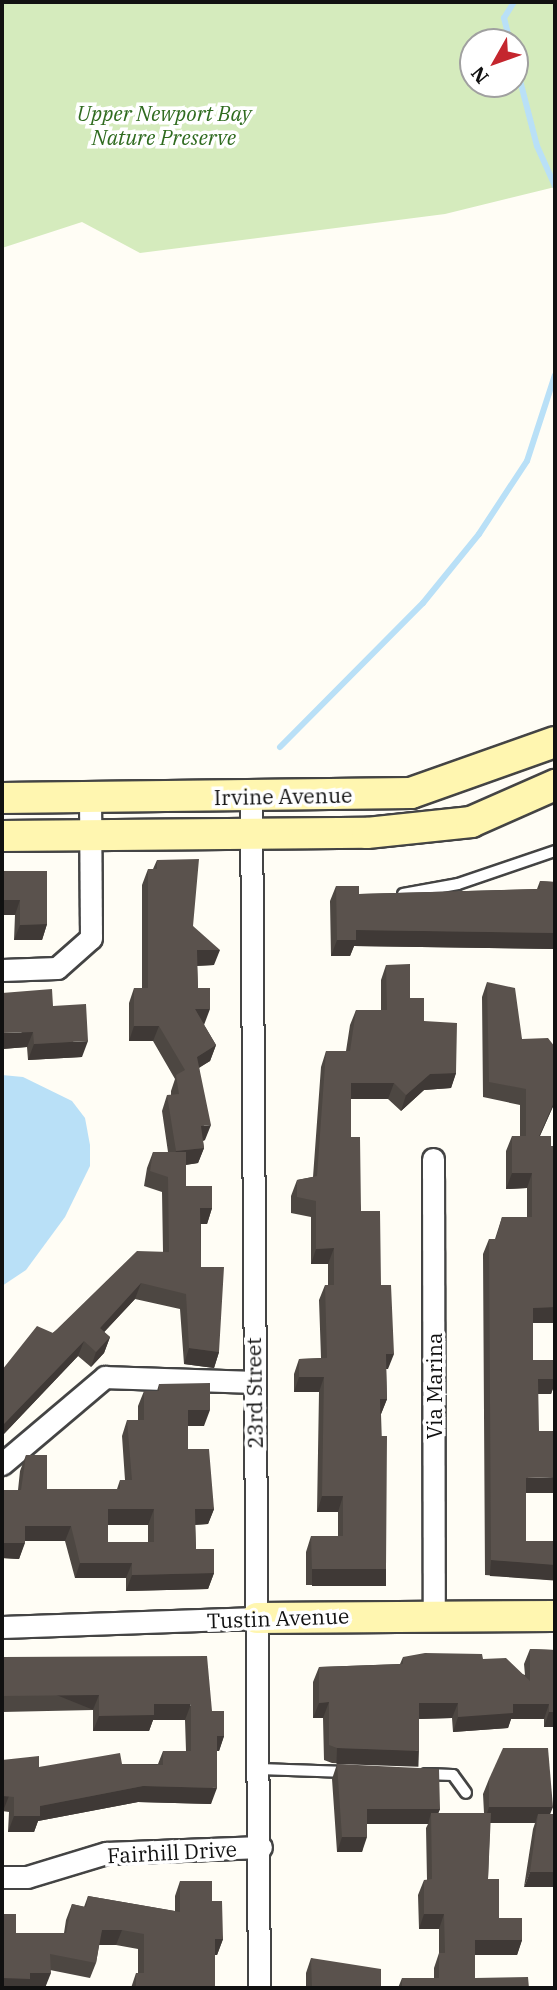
<!DOCTYPE html>
<style>
body{margin:0}
#map{position:relative;width:557px;height:1990px;overflow:hidden;background:#fffdf5;font-family:"IBM Plex Serif",serif}
div>[style]{position:absolute}
.green>*{inset:0;background:#d5ebbd}
.water>*{inset:0;background:#b9e0f7}
.stream>*{height:6px;margin:-3px;padding:0 3px;transform-origin:3px;border-radius:3px;background:#b9e0f7}
.roads{filter:drop-shadow(2px 0 #444) drop-shadow(-2px 0 #444) drop-shadow(0 2px #444) drop-shadow(0 -2px #444)}
.lane>*{height:10px;margin:-5px;padding:0 5px;transform-origin:5px;border-radius:5px;background:#fff}
.street>*{height:21px;margin:-10.5px;padding:0 10.5px;transform-origin:10.5px;border-radius:10.5px;background:#fff}
.secondary>*{height:30px;margin:-15px;padding:0 15px;transform-origin:15px;border-radius:15px;background:#fff6b0}
.wall>*{inset:0;background:#4d4742}
.shaded-wall>*{inset:0;background:#3f3936;transform-origin:0 0}
.building>*{inset:0;background:#5a524d}
span{translate:-50% -50%;white-space:nowrap;text-align:center;line-height:1.15;-webkit-text-stroke:7px #fff;paint-order:stroke}
.park-label{font-size:21px;color:#2f6b1f;font-style:italic}
.street-label{font-size:21px;color:#111}
.frame{position:absolute;inset:0;border:4px solid #111;pointer-events:none}
.north{position:absolute;left:459px;top:28px;width:70px;height:70px;box-sizing:border-box;background:#fff;border:2px solid #a0a0a0;border-radius:50%;rotate:230deg;font-size:19px;font-weight:700;line-height:28px;text-align:center;color:#111}
.north::after{content:'';display:block;margin:auto;width:24px;height:32px;background:#c4262e;clip-path:polygon(50% 0,100% 100%,50% 72%,0 100%)}
</style>
<div id="map">
<div class="green">
<i style="clip-path:polygon(evenodd,2px 2px,555px 2px,555px 187px,445px 214px,140px 253px,82px 222px,2px 248px,2px 2px,473px 42px,515px 42px,515px 84px,473px 84px,473px 42px)"></i>
</div>
<div class="water">
<i style="clip-path:polygon(2px 1075px,23px 1077px,72px 1101px,85px 1118px,90px 1145px,90px 1166px,65px 1217px,26px 1270px,2px 1286px)"></i>
</div>
<div class="stream">
<i style="left:510px;top:42px;width:25px;rotate:-104deg"></i>
<i style="left:504px;top:18px;width:19px;rotate:-58deg"></i>
<i style="left:515px;top:61px;width:88px;rotate:75.5deg"></i>
<i style="left:537px;top:146px;width:44px;rotate:65.8deg"></i>
<i style="left:280px;top:747px;width:203px;rotate:-45.2deg"></i>
<i style="left:423px;top:603px;width:89px;rotate:-50.9deg"></i>
<i style="left:479px;top:534px;width:87px;rotate:-56.7deg"></i>
<i style="left:527px;top:461px;width:90px;rotate:-72deg"></i>
</div>
<div class="roads">
<div class="lane">
<i style="left:403px;top:894px;width:56px;rotate:-10.3deg"></i>
<i style="left:458px;top:884px;width:102px;rotate:-18.8deg"></i>
<i style="left:259px;top:1769px;width:88px;rotate:2deg"></i>
<i style="left:426px;top:1774px;width:27px;rotate:2deg"></i>
<i style="left:453px;top:1775px;width:22px;rotate:54deg"></i>
</div>
<div class="street">
<i style="left:251px;top:797px;width:1191px;rotate:89.62deg"></i>
<i style="left:2px;top:970px;width:55px;rotate:-2.1deg"></i>
<i style="left:57px;top:968px;width:45px;rotate:-41.4deg"></i>
<i style="left:91px;top:938px;width:141px;rotate:-90.4deg"></i>
<i style="left:433px;top:1159px;width:455px;rotate:89.9deg"></i>
<i style="left:2px;top:1464px;width:135px;rotate:-40.2deg"></i>
<i style="left:105px;top:1377px;width:148px;rotate:1.9deg"></i>
<i style="left:2px;top:1627px;width:255px;rotate:-2deg"></i>
<i style="left:2px;top:1877px;width:25px"></i>
<i style="left:27px;top:1877px;width:83px;rotate:-16.9deg"></i>
<i style="left:106px;top:1853px;width:155px;rotate:-2.2deg"></i>
</div>
<div class="secondary">
<i style="left:2px;top:798px;width:409px;rotate:-0.7deg"></i>
<i style="left:411px;top:793px;width:153px;rotate:-19.5deg"></i>
<i style="left:2px;top:836px;width:365px;rotate:-0.5deg"></i>
<i style="left:367px;top:833px;width:105px;rotate:-6deg"></i>
<i style="left:471px;top:822px;width:92px;rotate:-23.8deg"></i>
<i style="left:257px;top:1618px;width:298px;rotate:-0.4deg"></i>
</div>
</div>
<div class="wall">
<i style="clip-path:polygon(157px 860px,214px 965px,197px 966px,198px 988px,204px 1025px,216px 1045px,210px 1061px,199px 1068px,205px 1140px,203px 1141px,204px 1148px,198px 1163px,186px 1165px,186px 1186px,212px 1208px,207px 1224px,201px 1224px,201px 1267px,219px 1352px,214px 1368px,184px 1364px,180px 1309px,135px 1299px,104px 1332px,110px 1337px,104px 1353px,91px 1367px,78px 1356px,2px 1436px,2px 1370px,163px 1252px,162px 1192px,144px 1186px,147px 1168px,153px 1152px,168px 1152px,162px 1111px,167px 1095px,171px 1095px,171px 1091px,175px 1079px,153px 1041px,129px 1041px,129px 1003px,134px 988px,142px 988px,142px 885px,148px 869px,153px 869px)"></i>
<i style="clip-path:polygon(2px 871px,47px 924px,42px 940px,14px 940px,15px 915px)"></i>
<i style="clip-path:polygon(540px 881px,555px 882px,555px 949px,354px 946px,350px 956px,331px 956px,330px 901px,336px 886px,359px 894px,537px 889px)"></i>
<i style="clip-path:polygon(386px 965px,410px 998px,456px 1073px,451px 1088px,424px 1090px,401px 1111px,388px 1099px,351px 1099px,351px 1137px,361px 1211px,381px 1285px,388px 1369px,386px 1369px,387px 1399px,381px 1414px,386px 1569px,381px 1585px,306px 1585px,306px 1552px,311px 1536px,338px 1536px,338px 1512px,317px 1512px,319px 1392px,294px 1392px,294px 1374px,299px 1359px,321px 1358px,319px 1300px,325px 1285px,328px 1285px,328px 1264px,311px 1264px,311px 1217px,291px 1213px,291px 1196px,297px 1180px,313px 1177px,321px 1067px,326px 1051px,346px 1051px,350px 1025px,356px 1010px,381px 1010px,381px 980px)"></i>
<i style="clip-path:polygon(487px 982px,522px 1039px,555px 1047px,555px 1102px,540px 1136px,555px 1323px,533px 1323px,533px 1360px,555px 1360px,555px 1383px,551px 1394px,538px 1394px,526px 1493px,526px 1541px,555px 1541px,555px 1580px,485px 1575px,483px 1254px,489px 1239px,495px 1239px,502px 1217px,527px 1217px,527px 1188px,506px 1189px,506px 1151px,512px 1136px,520px 1136px,520px 1105px,483px 1097px,482px 997px)"></i>
<i style="clip-path:polygon(53px 1006px,82px 1057px,28px 1060px,27px 1047px,2px 1049px)"></i>
<i style="clip-path:polygon(evenodd,159px 1384px,204px 1426px,188px 1426px,188px 1449px,214px 1509px,208px 1524px,195px 1525px,196px 1549px,214px 1573px,208px 1589px,126px 1591px,126px 1578px,75px 1578px,65px 1541px,25px 1541px,19px 1559px,2px 1558px,2px 1490px,18px 1490px,20px 1471px,26px 1455px,47px 1489px,117px 1489px,120px 1480px,125px 1480px,122px 1436px,127px 1420px,138px 1420px,138px 1406px,144px 1391px,157px 1391px,159px 1384px,108px 1525px,148px 1525px,148px 1542px,108px 1542px,108px 1525px)"></i>
<i style="clip-path:polygon(530px 1649px,555px 1650px,555px 1727px,544px 1727px,544px 1719px,511px 1719px,508px 1728px,453px 1732px,452px 1718px,419px 1719px,414px 1766px,332px 1763px,324px 1760px,323px 1718px,313px 1718px,313px 1682px,319px 1667px,400px 1664px,403px 1657px,483px 1659px,525px 1675px,524px 1664px)"></i>
<i style="clip-path:polygon(2px 1657px,212px 1711px,224px 1736px,219px 1751px,217px 1751px,211px 1804px,138px 1802px,38px 1821px,34px 1832px,8px 1832px,9px 1812px,2px 1811px,2px 1760px,39px 1767px,122px 1764px,158px 1764px,163px 1751px,186px 1751px,185px 1720px,153px 1720px,149px 1731px,93px 1731px,93px 1710px,2px 1712px)"></i>
<i style="clip-path:polygon(337px 1764px,440px 1809px,438px 1813px,484px 1813px,483px 1794px,489px 1779px,550px 1814px,555px 1814px,524px 1887px,533px 1829px,535px 1823px,490px 1823px,488px 1879px,499px 1918px,522px 1940px,517px 1955px,475px 1955px,475px 1978px,529px 1988px,398px 1988px,402px 1978px,434px 1978px,434px 1968px,439px 1953px,439px 1929px,419px 1929px,418px 1895px,424px 1880px,427px 1880px,426px 1828px,428px 1824px,367px 1824px,362px 1852px,337px 1852px,332px 1779px)"></i>
<i style="clip-path:polygon(180px 1881px,212px 1901px,223px 1939px,217px 1955px,215px 1955px,215px 1988px,131px 1988px,136px 1973px,138px 1973px,138px 1949px,116px 1945px,99px 1945px,96px 1963px,90px 1978px,50px 1970px,45px 1988px,2px 1988px,16px 1933px,64px 1933px,66px 1920px,72px 1904px,84px 1907px,88px 1896px,175px 1911px,175px 1896px)"></i>
<i style="clip-path:polygon(311px 1958px,381px 1988px,306px 1988px,306px 1973px)"></i>
</div>
<div class="shaded-wall">
<i style="clip-path:polygon(2px 900px,20px 900px,15px 915px,2px 915px)"></i>
<i style="clip-path:polygon(47px 924px,42px 940px,14px 940px,20px 925px)"></i>
<i style="clip-path:polygon(356px 930px,555px 933px,555px 949px,354px 946px,350px 956px,331px 956px,337px 940px)"></i>
<i style="clip-path:polygon(197px 950px,220px 950px,214px 965px,191px 966px)"></i>
<i style="clip-path:polygon(195px 1009px,210px 1009px,204px 1025px)"></i>
<i style="clip-path:polygon(134px 1026px,159px 1026px,153px 1041px,129px 1041px)"></i>
<i style="clip-path:polygon(33px 1032px,27px 1047px,2px 1049px,2px 1033px)"></i>
<i style="clip-path:polygon(88px 1041px,82px 1057px,28px 1060px,34px 1044px)"></i>
<i style="clip-path:polygon(216px 1045px,210px 1061px,191px 1072px,197px 1057px)"></i>
<i style="clip-path:polygon(456px 1073px,451px 1088px,424px 1090px,401px 1111px,406px 1095px,430px 1074px)"></i>
<i style="clip-path:polygon(351px 1083px,394px 1083px,388px 1099px,346px 1099px)"></i>
<i style="clip-path:polygon(555px 1100px,555px 1102px,533px 1151px,539px 1136px)"></i>
<i style="clip-path:polygon(211px 1125px,205px 1140px,196px 1142px,201px 1126px)"></i>
<i style="clip-path:polygon(204px 1148px,198px 1163px,170px 1167px,176px 1151px)"></i>
<i style="clip-path:polygon(512px 1173px,532px 1173px,527px 1188px,506px 1189px)"></i>
<i style="clip-path:polygon(200px 1208px,212px 1208px,207px 1224px,195px 1224px)"></i>
<i style="clip-path:polygon(334px 1248px,328px 1264px,311px 1264px,316px 1249px)"></i>
<i style="clip-path:polygon(141px 1283px,135px 1299px,94px 1343px,100px 1328px)"></i>
<i style="clip-path:polygon(555px 1307px,555px 1323px,527px 1323px,533px 1308px)"></i>
<i style="clip-path:polygon(110px 1337px,104px 1353px,91px 1367px,96px 1352px)"></i>
<i style="clip-path:polygon(84px 1341px,78px 1356px,2px 1436px,2px 1426px)"></i>
<i style="clip-path:polygon(189px 1348px,219px 1352px,214px 1368px,184px 1364px)"></i>
<i style="clip-path:polygon(386px 1354px,394px 1354px,388px 1369px,381px 1369px)"></i>
<i style="clip-path:polygon(299px 1377px,324px 1377px,319px 1392px,294px 1392px)"></i>
<i style="clip-path:polygon(538px 1379px,555px 1379px,555px 1383px,551px 1394px,533px 1394px)"></i>
<i style="clip-path:polygon(380px 1399px,387px 1399px,381px 1414px,375px 1414px)"></i>
<i style="clip-path:polygon(188px 1410px,210px 1410px,204px 1426px,183px 1426px)"></i>
<i style="clip-path:polygon(555px 1477px,555px 1493px,520px 1493px,526px 1478px)"></i>
<i style="clip-path:polygon(322px 1496px,343px 1496px,338px 1512px,317px 1512px)"></i>
<i style="clip-path:polygon(108px 1509px,154px 1509px,148px 1525px,102px 1525px)"></i>
<i style="clip-path:polygon(195px 1509px,214px 1509px,208px 1524px,189px 1525px)"></i>
<i style="clip-path:polygon(25px 1526px,71px 1526px,65px 1541px,19px 1541px)"></i>
<i style="clip-path:polygon(2px 1543px,25px 1543px,19px 1559px,2px 1558px)"></i>
<i style="left:491px;top:1560px;width:64px;height:16px;rotate:4deg"></i>
<i style="clip-path:polygon(80px 1563px,132px 1563px,126px 1578px,75px 1578px)"></i>
<i style="left:312px;top:1569px;width:74px;height:17px"></i>
<i style="clip-path:polygon(214px 1573px,208px 1589px,126px 1591px,132px 1575px)"></i>
<i style="left:99px;top:1695px;width:16px;height:97px;rotate:112deg"></i>
<i style="clip-path:polygon(329px 1702px,323px 1718px,313px 1718px,319px 1703px)"></i>
<i style="clip-path:polygon(419px 1703px,458px 1703px,452px 1718px,414px 1719px)"></i>
<i style="clip-path:polygon(154px 1704px,191px 1704px,185px 1720px,153px 1720px,149px 1731px,93px 1731px,99px 1716px)"></i>
<i style="clip-path:polygon(513px 1704px,549px 1704px,544px 1719px,511px 1719px,508px 1728px,453px 1732px,458px 1717px)"></i>
<i style="clip-path:polygon(549px 1712px,555px 1712px,555px 1727px,544px 1727px)"></i>
<i style="clip-path:polygon(217px 1736px,224px 1736px,219px 1751px,211px 1751px)"></i>
<i style="left:337px;top:1748px;width:82px;height:16px;rotate:2deg"></i>
<i style="clip-path:polygon(143px 1786px,217px 1788px,211px 1804px,138px 1802px,38px 1821px,34px 1832px,8px 1832px,14px 1816px,40px 1806px)"></i>
<i style="clip-path:polygon(2px 1796px,9px 1796px,3px 1811px,2px 1811px)"></i>
<i style="clip-path:polygon(489px 1807px,553px 1807px,547px 1822px,538px 1814px,535px 1823px,484px 1823px)"></i>
<i style="clip-path:polygon(367px 1809px,440px 1809px,434px 1824px,431px 1813px,428px 1824px,362px 1824px)"></i>
<i style="clip-path:polygon(342px 1837px,367px 1837px,362px 1852px,337px 1852px)"></i>
<i style="clip-path:polygon(530px 1872px,555px 1872px,555px 1887px,524px 1887px)"></i>
<i style="clip-path:polygon(424px 1914px,444px 1914px,439px 1929px,419px 1929px)"></i>
<i style="clip-path:polygon(102px 1930px,122px 1930px,116px 1945px,97px 1945px)"></i>
<i style="clip-path:polygon(215px 1939px,223px 1939px,217px 1955px,210px 1955px)"></i>
<i style="clip-path:polygon(475px 1940px,522px 1940px,517px 1955px,469px 1955px)"></i>
<i style="clip-path:polygon(30px 1973px,51px 1973px,45px 1988px,2px 1988px,2px 1978px)"></i>
</div>
<div class="building">
<i style="clip-path:polygon(199px 859px,193px 926px,220px 950px,197px 950px,198px 988px,210px 988px,210px 1009px,195px 1009px,216px 1045px,197px 1057px,211px 1125px,201px 1126px,204px 1148px,176px 1151px,167px 1095px,179px 1094px,176px 1075px,185px 1070px,159px 1026px,134px 1026px,134px 988px,148px 988px,148px 869px,157px 869px,157px 860px)"></i>
<i style="clip-path:polygon(2px 871px,47px 871px,47px 924px,20px 925px,20px 900px,2px 900px)"></i>
<i style="clip-path:polygon(540px 881px,555px 882px,555px 933px,356px 930px,356px 940px,337px 940px,336px 886px,359px 886px,359px 894px,540px 889px)"></i>
<i style="clip-path:polygon(410px 964px,410px 998px,424px 998px,424px 1021px,457px 1023px,456px 1073px,430px 1074px,406px 1095px,394px 1083px,351px 1083px,351px 1137px,360px 1137px,361px 1211px,380px 1211px,381px 1285px,391px 1285px,394px 1354px,386px 1354px,387px 1399px,380px 1399px,381px 1436px,387px 1436px,386px 1569px,312px 1569px,311px 1536px,343px 1536px,343px 1496px,322px 1496px,324px 1377px,299px 1377px,299px 1359px,327px 1358px,325px 1285px,334px 1285px,334px 1248px,316px 1249px,316px 1201px,297px 1197px,297px 1180px,317px 1176px,326px 1051px,350px 1051px,356px 1010px,387px 1010px,386px 965px)"></i>
<i style="clip-path:polygon(487px 982px,515px 988px,522px 1039px,548px 1038px,555px 1047px,555px 1100px,539px 1136px,551px 1136px,551px 1146px,555px 1146px,555px 1307px,533px 1308px,533px 1360px,555px 1360px,555px 1379px,538px 1379px,539px 1431px,555px 1431px,555px 1477px,526px 1478px,526px 1541px,555px 1541px,555px 1565px,491px 1560px,489px 1239px,496px 1239px,502px 1217px,532px 1217px,532px 1173px,512px 1173px,512px 1136px,526px 1136px,526px 1089px,489px 1082px)"></i>
<i style="clip-path:polygon(52px 989px,53px 1006px,86px 1004px,88px 1041px,34px 1044px,33px 1032px,2px 1033px,2px 993px)"></i>
<i style="clip-path:polygon(153px 1152px,186px 1152px,186px 1186px,212px 1186px,212px 1208px,200px 1208px,201px 1267px,224px 1267px,219px 1352px,189px 1348px,186px 1294px,141px 1283px,100px 1328px,110px 1337px,96px 1352px,84px 1341px,2px 1426px,2px 1370px,37px 1326px,53px 1333px,137px 1251px,169px 1252px,168px 1177px,150px 1171px)"></i>
<i style="clip-path:polygon(evenodd,210px 1383px,210px 1410px,188px 1410px,188px 1449px,209px 1449px,214px 1509px,195px 1509px,196px 1549px,214px 1549px,214px 1573px,132px 1575px,132px 1563px,80px 1563px,71px 1526px,25px 1526px,25px 1543px,2px 1543px,2px 1490px,21px 1490px,26px 1455px,47px 1455px,47px 1489px,120px 1489px,120px 1480px,132px 1480px,127px 1420px,144px 1420px,144px 1391px,159px 1391px,159px 1384px,210px 1383px,108px 1509px,154px 1509px,154px 1542px,108px 1542px,108px 1509px)"></i>
<i style="clip-path:polygon(530px 1649px,555px 1650px,555px 1712px,549px 1712px,549px 1704px,513px 1704px,513px 1713px,458px 1717px,458px 1703px,419px 1703px,419px 1751px,337px 1748px,329px 1745px,329px 1702px,319px 1703px,319px 1667px,403px 1664px,403px 1657px,425px 1653px,482px 1654px,483px 1659px,506px 1658px,530px 1681px)"></i>
<i style="clip-path:polygon(207px 1656px,212px 1711px,224px 1711px,224px 1736px,217px 1736px,217px 1788px,143px 1786px,40px 1806px,40px 1816px,14px 1816px,14px 1797px,2px 1796px,2px 1760px,39px 1756px,39px 1767px,120px 1753px,122px 1764px,163px 1765px,163px 1751px,191px 1751px,191px 1704px,154px 1704px,154px 1715px,99px 1716px,99px 1695px,2px 1696px,2px 1657px)"></i>
<i style="clip-path:polygon(503px 1748px,548px 1748px,553px 1807px,489px 1807px,489px 1779px)"></i>
<i style="clip-path:polygon(337px 1764px,439px 1769px,440px 1809px,367px 1809px,367px 1837px,342px 1837px)"></i>
<i style="clip-path:polygon(431px 1813px,491px 1813px,488px 1879px,499px 1879px,499px 1918px,522px 1918px,522px 1940px,475px 1940px,475px 1978px,528px 1977px,529px 1988px,402px 1988px,402px 1978px,439px 1978px,439px 1953px,445px 1953px,444px 1914px,424px 1914px,424px 1880px,432px 1879px)"></i>
<i style="clip-path:polygon(538px 1814px,555px 1814px,555px 1872px,530px 1872px)"></i>
<i style="clip-path:polygon(180px 1881px,212px 1881px,212px 1901px,222px 1901px,223px 1939px,215px 1939px,215px 1988px,136px 1988px,136px 1973px,144px 1973px,144px 1934px,122px 1930px,102px 1930px,96px 1963px,50px 1954px,51px 1973px,30px 1973px,30px 1979px,2px 1978px,2px 1914px,16px 1914px,16px 1933px,66px 1933px,72px 1904px,86px 1907px,88px 1896px,180px 1912px)"></i>
<i style="clip-path:polygon(311px 1958px,381px 1969px,381px 1988px,312px 1988px)"></i>
</div>
<div class="park-label">
<span style="left:164px;top:125px">Upper Newport Bay<br>Nature Preserve</span>
</div>
<div class="street-label">
<span style="left:283px;top:796px;rotate:-1deg">Irvine Avenue</span>
<span style="left:434px;top:1386px;rotate:-90deg">Via Marina</span>
<span style="left:254px;top:1393px;rotate:-91deg">23rd Street</span>
<span style="left:278px;top:1618px;rotate:-2deg">Tustin Avenue</span>
<span style="left:172px;top:1852px;rotate:-3deg">Fairhill Drive</span>
</div>
<div class="frame"></div>
<div class="north">N</div>
</div>
